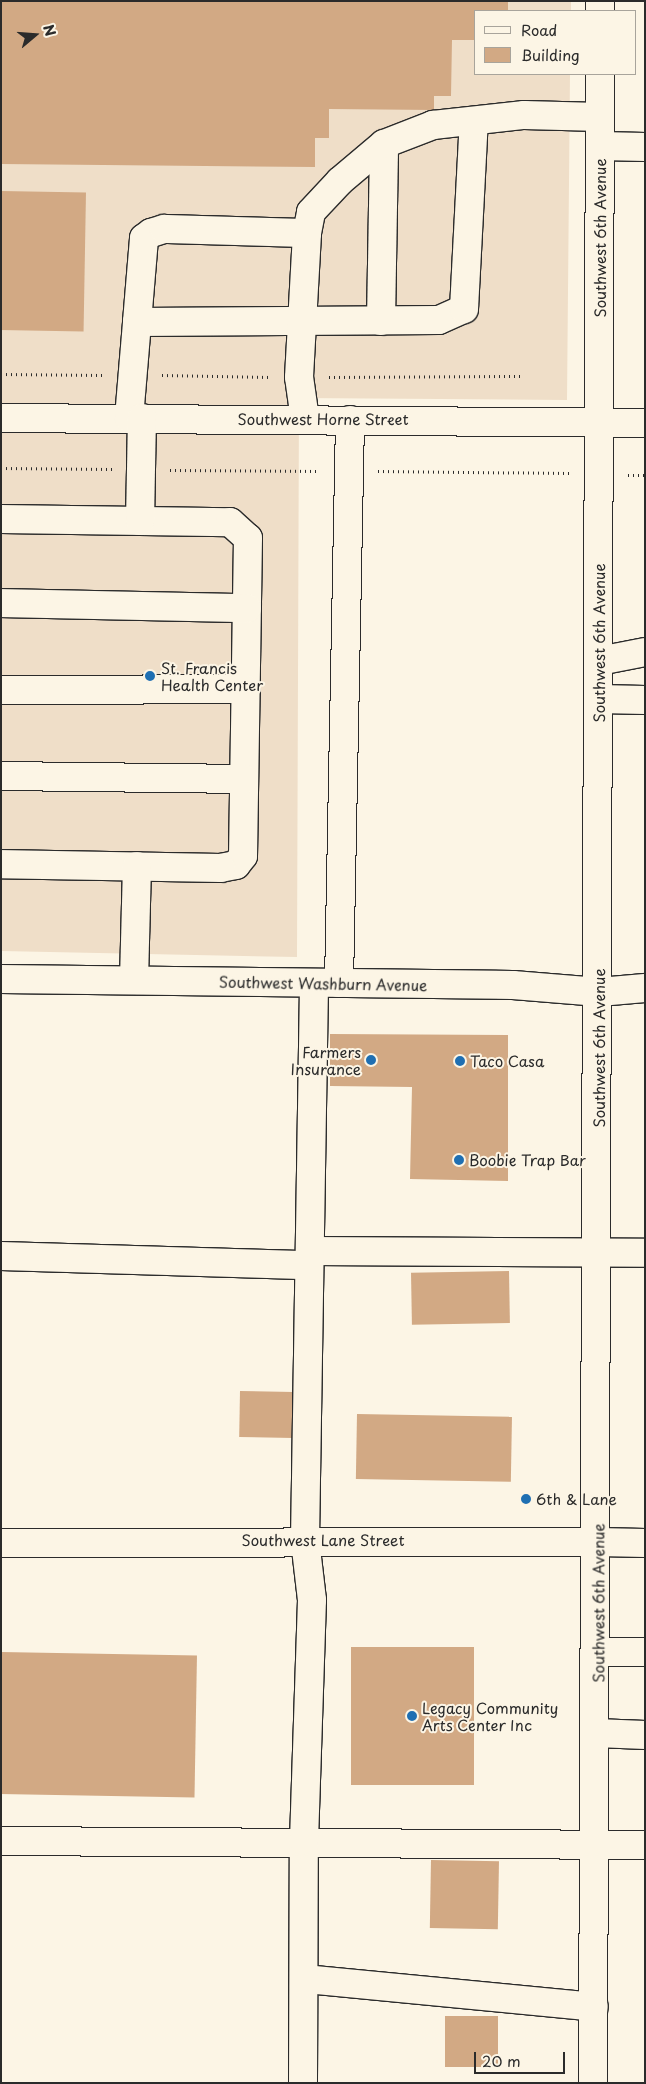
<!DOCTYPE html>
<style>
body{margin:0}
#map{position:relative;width:646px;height:2084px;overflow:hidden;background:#fcf5e5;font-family:"Playpen Sans",sans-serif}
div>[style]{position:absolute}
.built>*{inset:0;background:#efdec8}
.building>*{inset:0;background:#d2a984;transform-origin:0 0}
.path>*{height:3px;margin-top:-1.5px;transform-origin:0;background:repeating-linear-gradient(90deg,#2b2b2b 0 1px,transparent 0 5px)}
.roads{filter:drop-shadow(1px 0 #2b2b2b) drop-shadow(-1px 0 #2b2b2b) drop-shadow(0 1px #2b2b2b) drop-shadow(0 -1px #2b2b2b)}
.minor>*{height:28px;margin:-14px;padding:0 14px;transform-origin:14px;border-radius:14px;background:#fcf5e5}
.major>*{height:28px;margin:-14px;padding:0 14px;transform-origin:14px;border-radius:14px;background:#fcf5e5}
.dots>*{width:14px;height:14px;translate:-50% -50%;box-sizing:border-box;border:2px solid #fcf5e5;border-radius:50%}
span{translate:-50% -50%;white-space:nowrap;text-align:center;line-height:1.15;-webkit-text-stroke:4px #fcf5e5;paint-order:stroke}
.street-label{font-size:15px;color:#2b2b2b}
.poi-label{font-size:15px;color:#2b2b2b}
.left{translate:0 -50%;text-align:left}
.right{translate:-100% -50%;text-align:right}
.frame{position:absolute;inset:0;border:2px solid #2b2b2b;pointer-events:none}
.legend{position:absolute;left:474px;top:10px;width:162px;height:65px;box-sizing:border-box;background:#fcf5e5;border:1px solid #a8a49b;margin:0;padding:6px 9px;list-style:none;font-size:15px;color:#2b2b2b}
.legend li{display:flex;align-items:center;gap:10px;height:25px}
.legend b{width:25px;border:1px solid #a8a49b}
.north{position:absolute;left:10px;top:10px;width:50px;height:50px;-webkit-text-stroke:4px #fcf5e5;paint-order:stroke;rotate:72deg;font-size:14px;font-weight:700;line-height:20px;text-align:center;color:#2b2b2b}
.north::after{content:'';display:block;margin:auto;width:18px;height:22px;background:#2b2b2b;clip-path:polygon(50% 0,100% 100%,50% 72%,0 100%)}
.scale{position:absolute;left:474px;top:2052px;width:91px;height:22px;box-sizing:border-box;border:2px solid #2b2b2b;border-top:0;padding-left:6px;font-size:15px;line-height:18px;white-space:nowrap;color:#2b2b2b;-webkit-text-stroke:4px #fcf5e5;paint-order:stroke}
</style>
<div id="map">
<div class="built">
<i style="clip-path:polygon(1px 1px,571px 1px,571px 11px,475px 11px,475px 74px,570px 74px,567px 400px,299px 398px,297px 957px,1px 951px)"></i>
</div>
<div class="building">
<i style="clip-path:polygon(1px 1px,508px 1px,508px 11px,475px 11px,475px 40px,452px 40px,451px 96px,434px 96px,434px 110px,329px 109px,329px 138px,315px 138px,315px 167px,1px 164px)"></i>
<i style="left:1px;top:191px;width:85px;height:139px;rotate:1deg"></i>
<i style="clip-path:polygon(330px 1034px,508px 1035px,508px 1181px,410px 1179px,412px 1087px,330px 1086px)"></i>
<i style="left:509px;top:1271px;width:52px;height:98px;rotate:89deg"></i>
<i style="left:240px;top:1391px;width:54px;height:46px;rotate:1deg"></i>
<i style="left:357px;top:1414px;width:155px;height:65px;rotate:1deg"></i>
<i style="left:351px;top:1647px;width:123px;height:138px"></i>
<i style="left:1px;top:1652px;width:196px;height:142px;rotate:1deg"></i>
<i style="left:431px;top:1860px;width:68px;height:68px;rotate:1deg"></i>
<i style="left:445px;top:2016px;width:53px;height:51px"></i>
</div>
<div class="path">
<i style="left:1px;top:374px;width:102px;rotate:0.6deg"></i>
<i style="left:162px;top:375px;width:109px;rotate:1.1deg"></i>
<i style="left:329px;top:377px;width:192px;rotate:-0.3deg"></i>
<i style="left:1px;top:468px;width:111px;rotate:0.5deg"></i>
<i style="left:170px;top:470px;width:149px;rotate:0.4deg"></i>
<i style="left:378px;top:471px;width:191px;rotate:0.6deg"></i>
<i style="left:628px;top:475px;width:17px"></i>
</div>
<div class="roads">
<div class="minor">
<i style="left:600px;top:146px;width:45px;rotate:1.3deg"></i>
<i style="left:381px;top:321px;width:177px;rotate:-89deg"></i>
<i style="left:137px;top:322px;width:84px;rotate:-85.2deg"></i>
<i style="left:144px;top:238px;width:9px;rotate:-36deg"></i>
<i style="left:151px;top:233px;width:14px;rotate:-17deg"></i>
<i style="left:164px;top:229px;width:143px;rotate:1.6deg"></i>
<i style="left:1px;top:418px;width:644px;rotate:0.44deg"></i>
<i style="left:129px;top:418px;width:96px;rotate:-85.2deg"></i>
<i style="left:137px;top:322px;width:302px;rotate:-0.4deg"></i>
<i style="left:439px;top:320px;width:27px;rotate:-24deg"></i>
<i style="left:464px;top:309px;width:188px;rotate:-87deg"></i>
<i style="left:305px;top:419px;width:42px;rotate:-98.1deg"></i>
<i style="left:299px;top:377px;width:144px;rotate:-86.8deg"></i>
<i style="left:307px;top:233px;width:21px;rotate:-79deg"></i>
<i style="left:311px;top:212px;width:42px;rotate:-46.9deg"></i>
<i style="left:340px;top:181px;width:57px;rotate:-40.1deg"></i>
<i style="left:384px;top:144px;width:53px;rotate:-21.2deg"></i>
<i style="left:433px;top:125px;width:92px;rotate:-6.3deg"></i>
<i style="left:524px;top:115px;width:76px;rotate:1.5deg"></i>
<i style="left:1px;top:519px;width:229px;rotate:0.8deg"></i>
<i style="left:230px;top:522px;width:24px;rotate:42deg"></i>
<i style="left:248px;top:538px;width:318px;rotate:90.9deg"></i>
<i style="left:243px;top:856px;width:11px;rotate:128deg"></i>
<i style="left:236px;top:865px;width:15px;rotate:169deg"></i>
<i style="left:221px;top:868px;width:220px;rotate:-179deg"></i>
<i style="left:140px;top:521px;width:103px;rotate:-88.9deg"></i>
<i style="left:1px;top:603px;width:246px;rotate:1.2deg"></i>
<i style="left:599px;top:661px;width:47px;rotate:-11.1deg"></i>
<i style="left:1px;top:690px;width:245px;rotate:-0.2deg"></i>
<i style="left:599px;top:699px;width:46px;rotate:1.2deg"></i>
<i style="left:1px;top:776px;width:243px;rotate:0.7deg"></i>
<i style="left:134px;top:980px;width:114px;rotate:-88.5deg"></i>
<i style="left:339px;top:983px;width:563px;rotate:-88.88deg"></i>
<i style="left:599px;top:992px;width:46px;rotate:-5deg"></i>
<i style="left:310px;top:1251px;width:335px;rotate:0.3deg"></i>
<i style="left:1px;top:1256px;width:308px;rotate:1.7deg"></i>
<i style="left:598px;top:1542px;width:47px;rotate:1.2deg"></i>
<i style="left:597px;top:1652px;width:48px"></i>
<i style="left:596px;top:1733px;width:49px;rotate:2.3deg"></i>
<i style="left:1px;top:1841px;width:644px;rotate:0.36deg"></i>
<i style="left:305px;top:1979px;width:290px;rotate:5.5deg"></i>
<i style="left:303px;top:2083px;width:242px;rotate:-89.8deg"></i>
<i style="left:304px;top:1841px;width:241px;rotate:-88.1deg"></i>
<i style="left:312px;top:1600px;width:60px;rotate:-96.7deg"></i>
<i style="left:305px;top:1540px;width:557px;rotate:-89.07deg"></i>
</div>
<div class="major">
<i style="left:600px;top:11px;width:10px;rotate:-90deg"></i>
<i style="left:1px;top:979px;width:512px;rotate:0.67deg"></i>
<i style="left:513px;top:985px;width:86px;rotate:4.7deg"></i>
<i style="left:1px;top:1543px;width:597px;rotate:-0.1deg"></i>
<i style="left:593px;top:2083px;width:2009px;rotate:-89.8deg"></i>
</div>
</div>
<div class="dots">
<i style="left:150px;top:676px;background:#1f6fb2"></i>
<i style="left:371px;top:1060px;background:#1f6fb2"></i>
<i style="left:460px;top:1061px;background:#1f6fb2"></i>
<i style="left:459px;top:1160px;background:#1f6fb2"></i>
<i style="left:526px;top:1499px;background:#1f6fb2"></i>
<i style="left:412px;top:1716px;background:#1f6fb2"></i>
</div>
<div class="street-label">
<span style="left:600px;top:238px;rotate:-90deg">Southwest 6th Avenue</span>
<span style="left:323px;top:419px">Southwest Horne Street</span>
<span style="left:599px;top:643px;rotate:-90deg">Southwest 6th Avenue</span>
<span style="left:323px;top:983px;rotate:1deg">Southwest Washburn Avenue</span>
<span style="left:599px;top:1048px;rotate:-90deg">Southwest 6th Avenue</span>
<span style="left:323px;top:1540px">Southwest Lane Street</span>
<span style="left:598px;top:1603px;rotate:-90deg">Southwest 6th Avenue</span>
</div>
<div class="poi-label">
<span class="left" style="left:161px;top:676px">St. Francis<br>Health Center</span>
<span class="right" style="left:361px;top:1060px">Farmers<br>Insurance</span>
<span class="left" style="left:470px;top:1061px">Taco Casa</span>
<span class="left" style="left:469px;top:1160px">Boobie Trap Bar</span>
<span class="left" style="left:536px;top:1499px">6th &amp; Lane</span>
<span class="left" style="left:422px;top:1716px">Legacy Community<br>Arts Center Inc</span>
</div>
<div class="frame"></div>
<ul class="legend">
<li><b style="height:6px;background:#fcf5e5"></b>Road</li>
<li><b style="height:14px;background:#d2a984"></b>Building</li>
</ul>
<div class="north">N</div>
<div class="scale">20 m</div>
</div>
